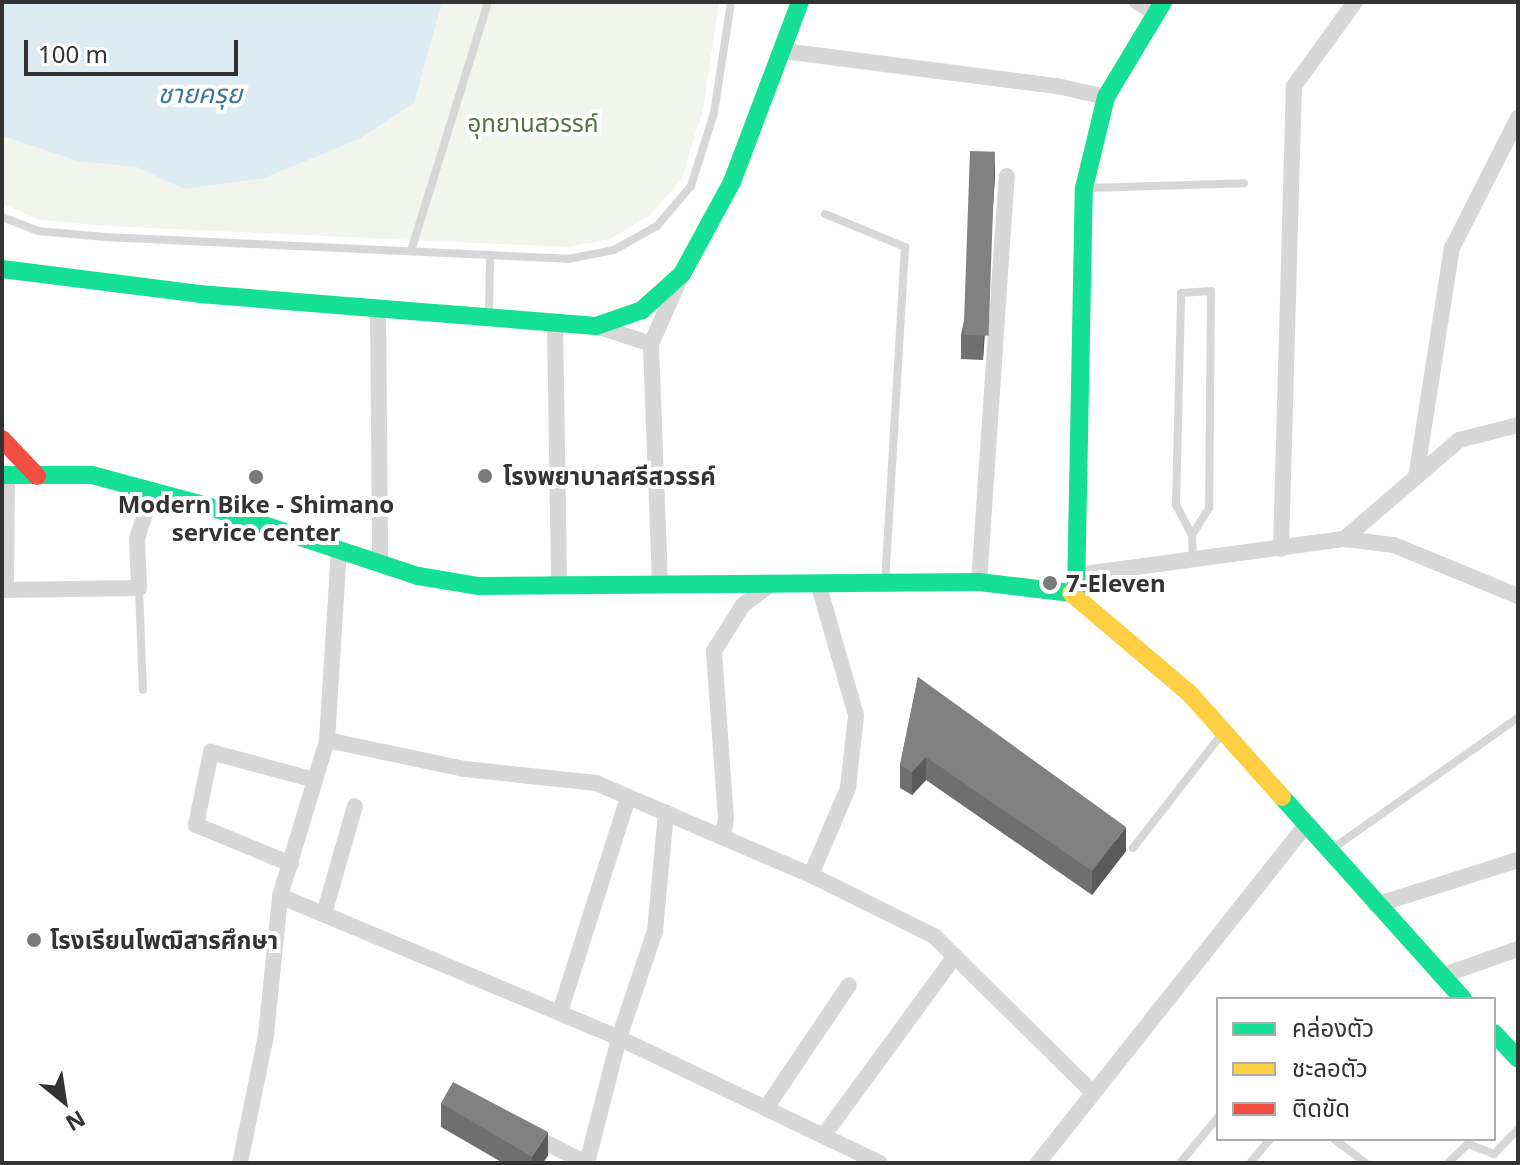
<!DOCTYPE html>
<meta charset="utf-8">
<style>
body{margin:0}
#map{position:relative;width:1520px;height:1165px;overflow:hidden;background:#fff;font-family:"Noto Sans","Noto Sans Thai",sans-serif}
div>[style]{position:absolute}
.green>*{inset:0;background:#f1f5ed}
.water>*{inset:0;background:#ddebf3}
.lane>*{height:8px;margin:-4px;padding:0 4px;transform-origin:4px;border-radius:4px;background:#d7d7d7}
.street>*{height:16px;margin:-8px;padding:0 8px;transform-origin:8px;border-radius:8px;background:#d7d7d7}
.fast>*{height:18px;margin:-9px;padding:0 9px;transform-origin:9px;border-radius:9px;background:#16e098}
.slow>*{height:18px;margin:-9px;padding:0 9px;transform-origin:9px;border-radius:9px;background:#ffcf43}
.jam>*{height:18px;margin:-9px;padding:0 9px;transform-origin:9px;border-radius:9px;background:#f24e42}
.wall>*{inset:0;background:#6f6f6f}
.shaded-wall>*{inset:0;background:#5a5a5a}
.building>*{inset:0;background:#818181;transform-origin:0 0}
.dots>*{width:22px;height:22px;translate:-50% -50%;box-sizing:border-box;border:4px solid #fff;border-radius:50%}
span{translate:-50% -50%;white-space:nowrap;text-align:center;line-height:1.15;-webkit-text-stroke:8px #fff;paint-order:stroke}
.park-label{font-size:24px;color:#56703f}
.poi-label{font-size:24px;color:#333;font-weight:700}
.left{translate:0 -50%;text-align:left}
.water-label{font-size:26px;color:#3f7597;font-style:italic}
.frame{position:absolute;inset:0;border:4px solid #333;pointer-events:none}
.legend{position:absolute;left:1216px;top:997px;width:280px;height:144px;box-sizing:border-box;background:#fff;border:2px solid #adadad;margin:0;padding:10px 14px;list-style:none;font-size:24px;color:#333}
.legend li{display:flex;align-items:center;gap:16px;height:40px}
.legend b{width:40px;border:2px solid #adadad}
.north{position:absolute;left:24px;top:1061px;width:80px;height:80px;-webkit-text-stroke:6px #fff;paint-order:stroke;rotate:150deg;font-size:22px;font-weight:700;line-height:32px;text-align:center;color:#333}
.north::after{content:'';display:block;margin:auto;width:28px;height:36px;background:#333;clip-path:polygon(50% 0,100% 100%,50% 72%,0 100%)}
.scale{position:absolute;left:24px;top:40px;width:214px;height:36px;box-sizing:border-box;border:4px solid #333;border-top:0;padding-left:10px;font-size:24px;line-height:28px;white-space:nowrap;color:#333;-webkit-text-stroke:6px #fff;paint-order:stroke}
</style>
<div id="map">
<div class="green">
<i style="clip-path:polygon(2px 2px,719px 2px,703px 110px,681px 180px,649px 216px,610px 239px,567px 247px,106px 226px,41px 220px,2px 204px)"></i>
</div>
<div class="water">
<i style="clip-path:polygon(2px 2px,442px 2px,414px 103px,359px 139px,264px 178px,184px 189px,137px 167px,78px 161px,3px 136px)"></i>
</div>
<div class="lane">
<i style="left:1089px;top:188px;width:155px;rotate:-1.8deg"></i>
<i style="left:825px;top:214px;width:87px;rotate:22.4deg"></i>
<i style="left:905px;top:247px;width:333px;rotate:93.4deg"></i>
<i style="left:2px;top:217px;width:39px;rotate:21deg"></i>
<i style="left:38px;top:231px;width:67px;rotate:5.1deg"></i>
<i style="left:105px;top:237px;width:464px;rotate:2.7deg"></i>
<i style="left:568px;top:259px;width:47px;rotate:-11.1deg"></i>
<i style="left:614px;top:250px;width:49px;rotate:-29.2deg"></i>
<i style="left:657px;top:226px;width:52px;rotate:-49.6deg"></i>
<i style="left:691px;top:186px;width:77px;rotate:-72.5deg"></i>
<i style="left:714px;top:113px;width:112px;rotate:-81.3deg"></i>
<i style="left:411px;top:251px;width:261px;rotate:-72.8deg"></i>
<i style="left:489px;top:313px;width:58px;rotate:-89deg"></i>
<i style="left:1192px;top:535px;width:34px;rotate:-118deg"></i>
<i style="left:1176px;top:505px;width:212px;rotate:-88.6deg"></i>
<i style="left:1181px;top:293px;width:30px;rotate:-4deg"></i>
<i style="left:1211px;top:291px;width:217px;rotate:90.5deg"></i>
<i style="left:1209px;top:508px;width:32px;rotate:122deg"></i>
<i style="left:1192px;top:535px;width:27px;rotate:88deg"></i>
<i style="left:139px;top:588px;width:102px;rotate:87.8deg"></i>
<i style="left:1133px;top:848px;width:143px;rotate:-52.1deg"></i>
<i style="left:1332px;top:849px;width:228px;rotate:-35.2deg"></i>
<i style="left:1334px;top:1139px;width:40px;rotate:37deg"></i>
<i style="left:1180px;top:1163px;width:60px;rotate:-50.4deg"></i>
<i style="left:1250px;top:1163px;width:31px;rotate:-50deg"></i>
<i style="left:1448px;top:1163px;width:28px;rotate:-44deg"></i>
<i style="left:1468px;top:1144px;width:28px;rotate:21deg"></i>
<i style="left:1494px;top:1154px;width:35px;rotate:-46deg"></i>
</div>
<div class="street">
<i style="left:1137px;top:2px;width:20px;rotate:30deg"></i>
<i style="left:783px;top:51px;width:276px;rotate:7.3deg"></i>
<i style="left:1057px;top:86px;width:50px;rotate:12.7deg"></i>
<i style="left:378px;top:309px;width:254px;rotate:89.5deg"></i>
<i style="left:555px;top:323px;width:262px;rotate:89.1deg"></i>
<i style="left:596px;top:326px;width:58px;rotate:18.1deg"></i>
<i style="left:1416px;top:477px;width:232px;rotate:-81.1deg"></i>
<i style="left:1452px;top:248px;width:146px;rotate:-63.1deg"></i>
<i style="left:1344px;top:539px;width:152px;rotate:-40.7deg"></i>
<i style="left:1459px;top:440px;width:61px;rotate:-14.3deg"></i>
<i style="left:1281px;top:549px;width:463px;rotate:-88.4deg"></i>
<i style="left:1294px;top:86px;width:104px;rotate:-54deg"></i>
<i style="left:1077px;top:575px;width:269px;rotate:-7.7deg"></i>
<i style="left:1344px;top:539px;width:50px;rotate:6.8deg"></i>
<i style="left:1394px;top:545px;width:134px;rotate:22.4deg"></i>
<i style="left:660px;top:582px;width:238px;rotate:-92.2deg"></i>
<i style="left:651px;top:344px;width:67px;rotate:-66.1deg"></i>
<i style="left:979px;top:582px;width:407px;rotate:-86.1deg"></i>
<i style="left:2px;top:590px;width:137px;rotate:-0.8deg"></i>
<i style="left:139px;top:588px;width:49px;rotate:-92.3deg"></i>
<i style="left:137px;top:539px;width:47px;rotate:-72.7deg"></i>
<i style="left:6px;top:590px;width:115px;rotate:-89.5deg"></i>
<i style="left:327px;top:740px;width:141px;rotate:11.9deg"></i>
<i style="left:465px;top:769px;width:132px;rotate:6.1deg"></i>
<i style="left:596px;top:783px;width:234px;rotate:23.2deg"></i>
<i style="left:811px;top:875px;width:137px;rotate:26.4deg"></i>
<i style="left:934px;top:936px;width:223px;rotate:44.6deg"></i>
<i style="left:723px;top:837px;width:18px;rotate:-81deg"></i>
<i style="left:726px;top:819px;width:168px;rotate:-94.1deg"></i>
<i style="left:714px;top:651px;width:54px;rotate:-57.8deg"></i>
<i style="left:743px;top:605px;width:36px;rotate:-37deg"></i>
<i style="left:291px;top:864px;width:103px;rotate:-157.7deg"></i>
<i style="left:196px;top:825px;width:75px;rotate:-78.4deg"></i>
<i style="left:211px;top:752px;width:108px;rotate:15.1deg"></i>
<i style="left:811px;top:875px;width:95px;rotate:-67deg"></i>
<i style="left:848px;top:788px;width:73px;rotate:-83.7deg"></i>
<i style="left:856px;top:715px;width:137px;rotate:-106.1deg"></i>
<i style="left:280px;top:896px;width:368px;rotate:22.7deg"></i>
<i style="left:619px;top:1038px;width:289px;rotate:25.6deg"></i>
<i style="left:1376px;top:905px;width:149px;rotate:-17.6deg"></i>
<i style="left:324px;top:914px;width:112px;rotate:-74deg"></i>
<i style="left:1441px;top:976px;width:82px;rotate:-19.3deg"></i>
<i style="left:560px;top:1012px;width:225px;rotate:-72.4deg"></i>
<i style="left:766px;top:1108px;width:148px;rotate:-56deg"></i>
<i style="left:529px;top:1134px;width:64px;rotate:27deg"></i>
<i style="left:824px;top:1135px;width:222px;rotate:-53.8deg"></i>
<i style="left:240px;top:1163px;width:131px;rotate:-78.5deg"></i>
<i style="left:266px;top:1035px;width:140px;rotate:-84.2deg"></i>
<i style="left:280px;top:896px;width:163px;rotate:-73.2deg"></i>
<i style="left:327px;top:740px;width:190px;rotate:-86.4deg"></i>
<i style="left:587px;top:1163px;width:129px;rotate:-75.6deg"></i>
<i style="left:619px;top:1038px;width:113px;rotate:-71.4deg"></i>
<i style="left:655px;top:931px;width:119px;rotate:-84.7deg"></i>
<i style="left:1038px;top:1163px;width:429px;rotate:-51.6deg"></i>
</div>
<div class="fast">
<i style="left:2px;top:269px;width:199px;rotate:7.2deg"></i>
<i style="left:199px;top:294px;width:398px;rotate:4.6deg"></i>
<i style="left:596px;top:326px;width:49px;rotate:-19.2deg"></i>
<i style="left:642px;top:310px;width:54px;rotate:-42deg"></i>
<i style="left:682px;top:274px;width:105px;rotate:-61.5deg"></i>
<i style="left:732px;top:182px;width:192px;rotate:-69.3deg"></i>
<i style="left:2px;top:475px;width:90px"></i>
<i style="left:92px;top:475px;width:119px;rotate:15.1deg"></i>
<i style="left:207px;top:506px;width:222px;rotate:18.4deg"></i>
<i style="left:418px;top:576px;width:62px;rotate:9.3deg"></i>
<i style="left:479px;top:586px;width:500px;rotate:-0.46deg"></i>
<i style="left:979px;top:582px;width:93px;rotate:6.8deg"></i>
<i style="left:1076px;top:594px;width:406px;rotate:-88.9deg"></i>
<i style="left:1084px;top:188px;width:94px;rotate:-76.4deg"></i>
<i style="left:1106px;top:97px;width:111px;rotate:-59deg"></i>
<i style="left:1282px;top:797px;width:271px;rotate:48.1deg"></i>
<i style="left:1494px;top:1033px;width:35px;rotate:47deg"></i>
</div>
<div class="slow">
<i style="left:1071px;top:593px;width:156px;rotate:40.3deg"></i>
<i style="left:1190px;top:694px;width:138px;rotate:48.2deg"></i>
</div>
<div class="jam">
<i style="left:2px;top:439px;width:51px;rotate:46.6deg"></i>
</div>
<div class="wall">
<i style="clip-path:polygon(995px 175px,983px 360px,961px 359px,961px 335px)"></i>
<i style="clip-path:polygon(918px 677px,1126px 851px,1092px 895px,926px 780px,912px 795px,900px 788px,900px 765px)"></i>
<i style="clip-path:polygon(441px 1103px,548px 1155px,543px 1163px,503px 1163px,441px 1127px)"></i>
</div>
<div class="shaded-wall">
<i style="clip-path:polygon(995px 152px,995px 175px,983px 360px,983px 336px)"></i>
<i style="clip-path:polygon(926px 757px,926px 780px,912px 795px,912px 772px)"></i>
<i style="clip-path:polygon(1126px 827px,1126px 851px,1092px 895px,1092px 871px)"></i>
<i style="clip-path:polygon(548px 1132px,548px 1155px,543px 1163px,532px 1163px,532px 1157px)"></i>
</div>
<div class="building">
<i style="left:970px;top:151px;width:25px;height:184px;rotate:2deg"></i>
<i style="clip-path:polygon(918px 677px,1126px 827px,1092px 871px,926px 757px,912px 772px,900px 765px)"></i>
<i style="clip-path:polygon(453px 1082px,548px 1132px,532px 1157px,441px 1103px)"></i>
</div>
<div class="dots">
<i style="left:485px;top:476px;background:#7a7a7a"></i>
<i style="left:256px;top:477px;background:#7a7a7a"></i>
<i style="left:1050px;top:583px;background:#7a7a7a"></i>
<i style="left:34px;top:940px;background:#7a7a7a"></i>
</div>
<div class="park-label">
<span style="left:533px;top:123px">อุทยานสวรรค์</span>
</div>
<div class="poi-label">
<span class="left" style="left:503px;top:476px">โรงพยาบาลศรีสวรรค์</span>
<span style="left:256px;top:518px">Modern Bike - Shimano<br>service center</span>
<span class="left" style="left:1066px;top:583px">7-Eleven</span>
<span class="left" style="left:50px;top:940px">โรงเรียนโพฒิสารศึกษา</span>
</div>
<div class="water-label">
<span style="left:200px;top:94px">ชายครุย</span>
</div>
<div class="frame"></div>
<ul class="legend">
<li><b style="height:10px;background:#16e098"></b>คล่องตัว</li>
<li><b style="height:10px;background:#ffcf43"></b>ชะลอตัว</li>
<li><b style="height:10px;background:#f24e42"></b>ติดขัด</li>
</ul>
<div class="north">N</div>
<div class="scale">100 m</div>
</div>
